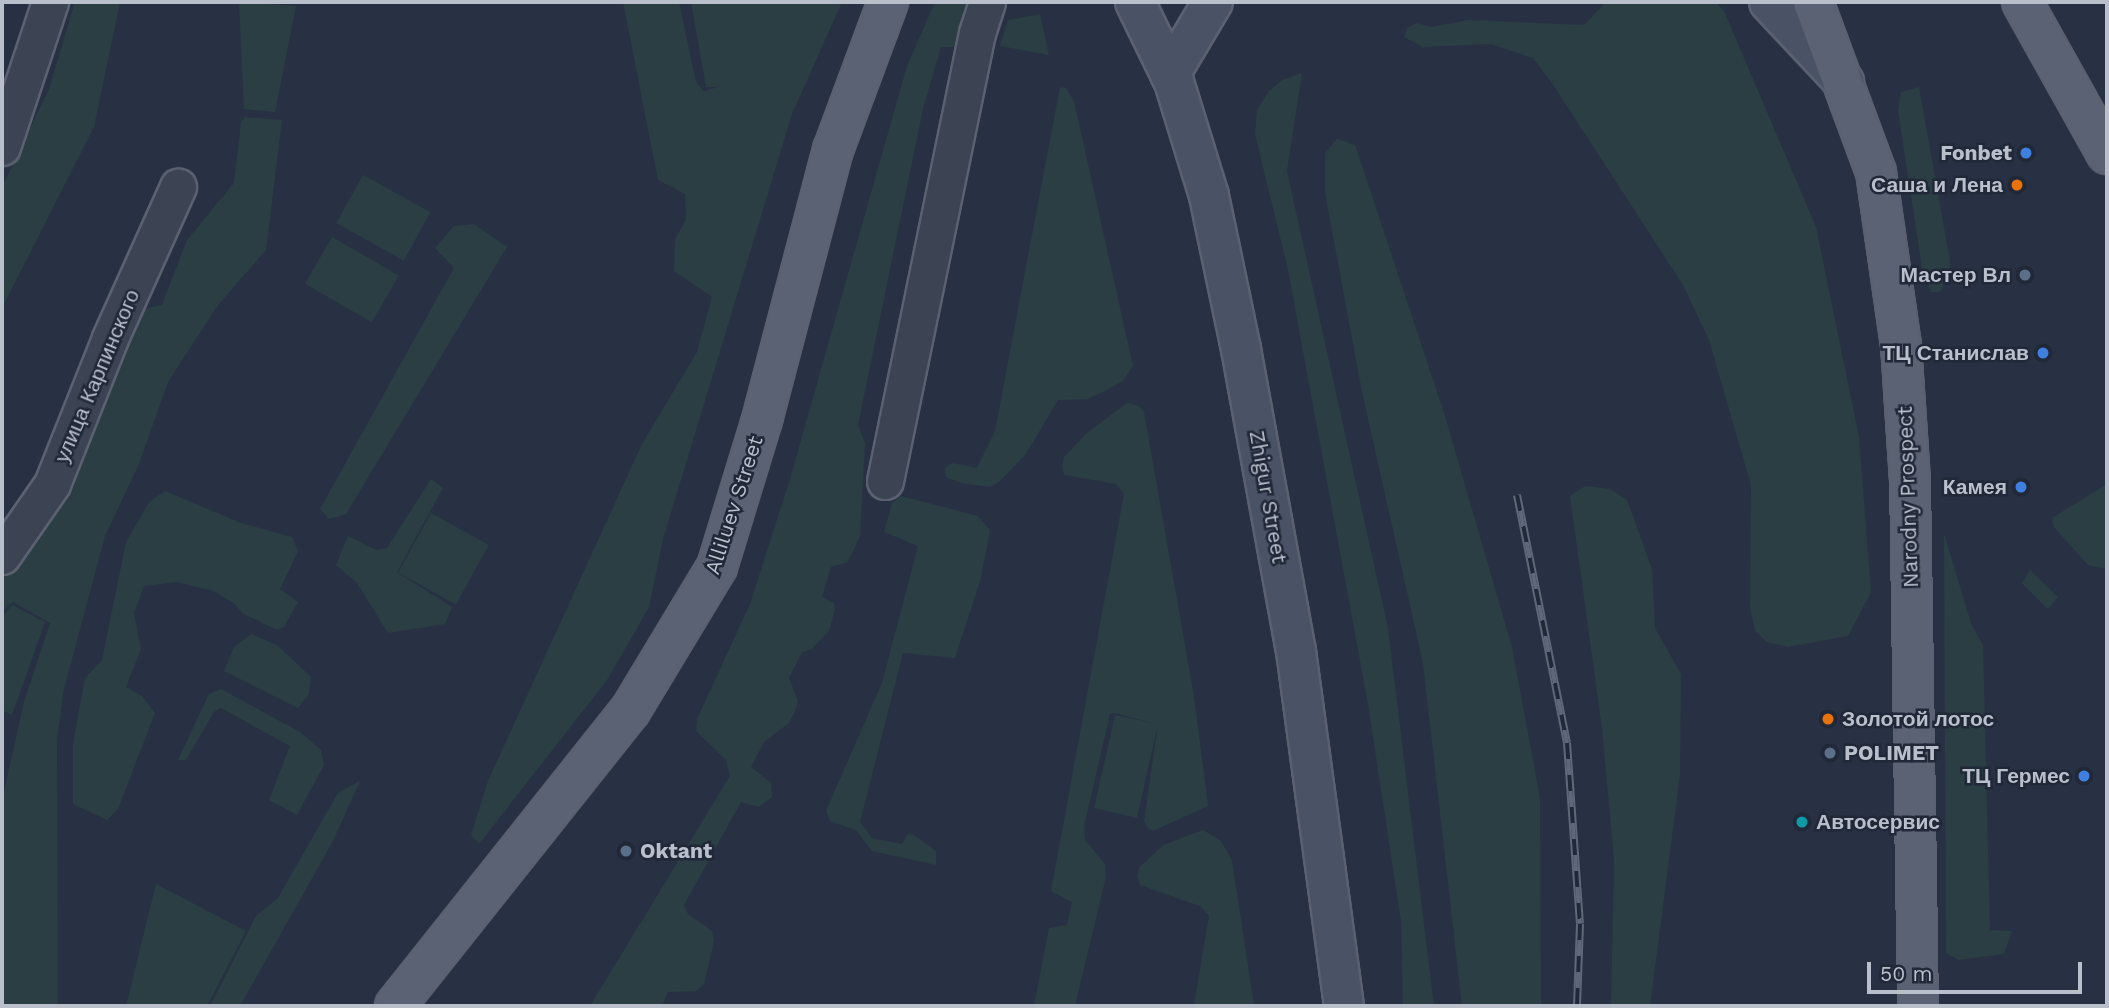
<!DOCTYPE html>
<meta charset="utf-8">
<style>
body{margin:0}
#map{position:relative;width:2109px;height:1008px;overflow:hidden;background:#283143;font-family:"Work Sans",sans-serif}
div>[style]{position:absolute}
.green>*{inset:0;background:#2a3e44;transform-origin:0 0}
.roads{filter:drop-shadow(2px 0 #5b6170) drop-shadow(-2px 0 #5b6170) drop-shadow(0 2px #5b6170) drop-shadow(0 -2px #5b6170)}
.street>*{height:35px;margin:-17.5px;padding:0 17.5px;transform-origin:17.5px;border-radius:17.5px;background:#3c4353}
.secondary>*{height:38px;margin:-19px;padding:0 19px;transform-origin:19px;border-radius:19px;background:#4a5266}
.primary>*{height:38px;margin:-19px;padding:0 19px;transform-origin:19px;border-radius:19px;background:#5b6273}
.rail>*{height:8px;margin-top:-4px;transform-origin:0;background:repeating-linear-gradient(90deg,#212838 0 16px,#5f677a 0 32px);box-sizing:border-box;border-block:2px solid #5f677a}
.dots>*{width:19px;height:19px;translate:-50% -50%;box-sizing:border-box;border:4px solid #212838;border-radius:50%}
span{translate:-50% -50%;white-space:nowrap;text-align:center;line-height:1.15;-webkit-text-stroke:5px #212838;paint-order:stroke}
.poi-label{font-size:21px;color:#babfcc;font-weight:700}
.right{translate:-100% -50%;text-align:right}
.left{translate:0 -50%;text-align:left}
.street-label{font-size:21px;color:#babfcc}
.frame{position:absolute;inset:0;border:4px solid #babfcc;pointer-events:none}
.scale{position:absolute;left:1867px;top:962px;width:215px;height:32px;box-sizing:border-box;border:4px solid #babfcc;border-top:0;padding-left:9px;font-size:21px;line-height:24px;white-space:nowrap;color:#babfcc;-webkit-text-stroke:5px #212838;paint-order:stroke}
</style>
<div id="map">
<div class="green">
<i style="clip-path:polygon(75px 2px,120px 2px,94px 127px,2px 308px,2px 187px,49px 89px)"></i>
<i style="clip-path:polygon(239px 2px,296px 6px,275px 112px,244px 109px)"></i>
<i style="clip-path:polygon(623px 2px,679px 2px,696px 82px,704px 91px,718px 87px,706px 87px,691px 2px,842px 2px,792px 114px,663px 539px,649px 607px,607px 680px,479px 844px,471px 835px,488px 781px,642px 444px,697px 352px,712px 297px,674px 271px,675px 239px,686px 220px,685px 194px,658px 180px)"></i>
<i style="clip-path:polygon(935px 2px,978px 2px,958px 47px,941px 47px,923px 109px,858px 425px,865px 443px,860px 536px,848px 562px,831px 567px,822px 597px,834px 603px,835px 609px,829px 631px,812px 649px,802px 652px,789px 678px,798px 701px,795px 711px,789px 723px,764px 742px,751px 767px,771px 783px,772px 797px,759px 807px,741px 802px,684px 905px,688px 914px,712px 931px,714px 941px,704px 984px,696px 991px,668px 992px,662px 1006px,590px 1006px,730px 776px,726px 760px,696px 731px,697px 719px,750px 604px,790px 479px,907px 66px)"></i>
<i style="clip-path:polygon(1606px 2px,1716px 2px,1724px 11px,1816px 227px,1859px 437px,1871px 592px,1848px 636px,1788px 647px,1767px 642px,1755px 631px,1750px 607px,1751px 485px,1709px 340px,1683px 285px,1552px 83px,1533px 58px,1491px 44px,1423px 47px,1404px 37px,1407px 28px,1417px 23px,1432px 27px,1468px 20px,1584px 25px)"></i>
<i style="clip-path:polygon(1040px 14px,1049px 55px,1000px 46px,1008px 20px)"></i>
<i style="clip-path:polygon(1302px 73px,1287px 171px,1388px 628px,1434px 1006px,1403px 1006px,1401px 921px,1368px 704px,1288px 270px,1255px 134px,1257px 110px,1269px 91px,1282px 80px)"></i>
<i style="clip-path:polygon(1060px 87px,1066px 88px,1074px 101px,1133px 366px,1123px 381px,1103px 392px,1087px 399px,1058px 400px,1026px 454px,999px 482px,990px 487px,961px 483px,946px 477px,945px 468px,952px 463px,977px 468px,995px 431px)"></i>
<i style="clip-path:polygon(1919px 87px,1950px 261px,1949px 277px,1940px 292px,1931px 292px,1922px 268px,1898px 110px,1901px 92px)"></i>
<i style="clip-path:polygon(245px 117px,282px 120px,266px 250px,218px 305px,168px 382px,139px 464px,105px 536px,64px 689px,57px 739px,58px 1006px,2px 1006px,4px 791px,24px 702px,50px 623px,13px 602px,2px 612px,2px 568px,139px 310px,162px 305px,187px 240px,234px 183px,241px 122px)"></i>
<i style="clip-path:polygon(1337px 139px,1355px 145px,1445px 416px,1512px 647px,1540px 798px,1541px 1006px,1462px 1006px,1423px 663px,1362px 392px,1325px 193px,1325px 153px)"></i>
<i style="left:363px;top:175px;width:77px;height:55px;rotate:29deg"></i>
<i style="clip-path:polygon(474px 224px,507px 247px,346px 514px,329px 519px,320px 509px,454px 268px,435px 248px,454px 226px)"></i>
<i style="left:332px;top:237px;width:77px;height:54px;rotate:30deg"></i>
<i style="clip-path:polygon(1127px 403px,1139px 406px,1144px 412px,1194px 696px,1208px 806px,1153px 831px,1148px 828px,1144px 821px,1158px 724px,1137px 818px,1094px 808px,1115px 715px,1157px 724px,1114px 713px,1110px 714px,1084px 827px,1085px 840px,1105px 864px,1106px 877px,1075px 1006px,1034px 1006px,1049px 928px,1067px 925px,1072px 902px,1051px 891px,1124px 494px,1116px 484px,1064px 475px,1062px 466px,1064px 457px,1088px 432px)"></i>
<i style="clip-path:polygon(431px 479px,443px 488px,397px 572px,452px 607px,445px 624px,388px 633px,357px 583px,336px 565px,348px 536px,376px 550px,387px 548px)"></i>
<i style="clip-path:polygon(2107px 484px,2107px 569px,2088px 565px,2054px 527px,2052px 518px)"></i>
<i style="clip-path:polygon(1585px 486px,1610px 489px,1627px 500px,1652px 569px,1655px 628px,1681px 674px,1680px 775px,1650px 1006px,1611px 1006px,1614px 860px,1602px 728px,1570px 496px)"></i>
<i style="clip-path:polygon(165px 491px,241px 523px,292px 537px,298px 551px,280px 589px,298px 602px,284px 627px,277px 630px,242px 613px,235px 604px,213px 591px,177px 582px,144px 586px,134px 613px,141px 649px,126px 687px,142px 696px,155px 713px,118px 809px,107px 820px,73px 804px,73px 743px,85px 678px,102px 660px,126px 542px,149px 502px)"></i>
<i style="clip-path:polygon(901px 496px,978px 516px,990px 530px,981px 578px,955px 658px,903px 653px,860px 822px,872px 838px,902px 844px,908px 834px,914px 835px,936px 851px,936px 865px,872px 851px,856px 830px,830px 821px,826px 811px,882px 683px,918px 546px,884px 532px,892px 503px)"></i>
<i style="left:431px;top:513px;width:66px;height:68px;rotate:29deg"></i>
<i style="clip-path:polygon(1944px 534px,1972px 626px,1983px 645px,1990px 930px,2012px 931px,2004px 954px,1959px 960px,1946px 953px)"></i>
<i style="clip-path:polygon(2030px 570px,2058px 597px,2048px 609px,2022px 583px)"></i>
<i style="clip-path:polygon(12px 605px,45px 622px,12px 715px,2px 710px,2px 617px)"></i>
<i style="clip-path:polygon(251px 634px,277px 645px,311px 677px,309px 694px,298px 708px,224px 671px,234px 647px)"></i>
<i style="clip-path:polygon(221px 689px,300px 732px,321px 750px,324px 765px,297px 815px,269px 800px,290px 746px,221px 708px,214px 712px,186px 760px,178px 760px,209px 694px)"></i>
<i style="clip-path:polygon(360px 781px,333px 841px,240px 1006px,210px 1006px,256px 916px,278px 898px,338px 793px)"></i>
<i style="clip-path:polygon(1203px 830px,1221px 841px,1232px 860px,1254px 1006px,1194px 1006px,1209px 916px,1200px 906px,1140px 885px,1137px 877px,1139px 868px,1163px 845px)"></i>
<i style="clip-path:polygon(156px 884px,246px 931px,207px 1006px,126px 1006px)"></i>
</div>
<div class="roads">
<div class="street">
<i style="left:2px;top:147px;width:153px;rotate:-71.7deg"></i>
<i style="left:885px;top:481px;width:457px;rotate:-78.4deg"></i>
<i style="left:977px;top:33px;width:33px;rotate:-72deg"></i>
<i style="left:2px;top:556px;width:88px;rotate:-55.2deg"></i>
<i style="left:52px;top:484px;width:157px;rotate:-68.3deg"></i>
<i style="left:110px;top:338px;width:166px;rotate:-65.8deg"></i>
</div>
<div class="secondary">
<i style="left:1135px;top:2px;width:89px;rotate:64deg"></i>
<i style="left:1174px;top:82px;width:119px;rotate:72.9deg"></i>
<i style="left:1209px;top:196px;width:156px;rotate:78.2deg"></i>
<i style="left:1241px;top:349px;width:307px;rotate:79.7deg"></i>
<i style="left:1296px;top:651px;width:358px;rotate:82.3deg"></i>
<i style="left:1769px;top:2px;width:110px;rotate:46.8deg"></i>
<i style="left:1170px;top:74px;width:84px;rotate:-59.2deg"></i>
</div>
<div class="primary">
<i style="left:1813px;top:2px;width:181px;rotate:69.7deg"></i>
<i style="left:1876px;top:172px;width:175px;rotate:81.8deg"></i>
<i style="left:1901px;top:345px;width:134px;rotate:86.2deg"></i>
<i style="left:1910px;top:479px;width:527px;rotate:89.13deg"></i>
<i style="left:2022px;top:2px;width:174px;rotate:60.8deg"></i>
<i style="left:395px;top:1006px;width:377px;rotate:-51.5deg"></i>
<i style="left:630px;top:711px;width:168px;rotate:-58.9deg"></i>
<i style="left:717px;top:567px;width:154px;rotate:-73deg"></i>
<i style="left:762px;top:420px;width:279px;rotate:-75.3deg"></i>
<i style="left:833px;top:150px;width:158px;rotate:-69.6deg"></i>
</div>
</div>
<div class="rail">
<i style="left:1517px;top:495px;width:253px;rotate:78.6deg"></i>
<i style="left:1567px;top:743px;width:181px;rotate:85.9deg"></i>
<i style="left:1580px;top:924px;width:82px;rotate:92.1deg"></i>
</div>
<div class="dots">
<i style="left:2026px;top:153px;background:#3f7fe0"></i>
<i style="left:2017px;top:185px;background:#e8710a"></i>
<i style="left:2025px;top:275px;background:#5c6f8a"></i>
<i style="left:2043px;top:353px;background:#3f7fe0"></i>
<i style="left:2021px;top:487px;background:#3f7fe0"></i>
<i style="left:1828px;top:719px;background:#e8710a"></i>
<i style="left:1830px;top:753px;background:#5c6f8a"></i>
<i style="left:2084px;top:776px;background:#3f7fe0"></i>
<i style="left:1802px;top:822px;background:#0f9aa8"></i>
<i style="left:626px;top:851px;background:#5c6f8a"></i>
</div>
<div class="poi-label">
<span class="right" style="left:2012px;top:153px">Fonbet</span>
<span class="right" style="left:2003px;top:185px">Саша и Лена</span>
<span class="right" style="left:2011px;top:275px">Мастер Вл</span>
<span class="right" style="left:2029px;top:353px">ТЦ Станислав</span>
<span class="right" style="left:2007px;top:487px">Камея</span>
<span class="left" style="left:1842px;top:719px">Золотой лотос</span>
<span class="left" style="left:1844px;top:753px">POLIMET</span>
<span class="right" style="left:2070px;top:776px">ТЦ Гермес</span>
<span class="left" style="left:1816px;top:822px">Автосервис</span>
<span class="left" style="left:640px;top:851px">Oktant</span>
</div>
<div class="street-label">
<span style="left:97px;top:376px;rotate:-67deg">улица Карпинского</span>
<span style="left:1268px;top:497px;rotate:80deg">Zhigur Street</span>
<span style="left:1908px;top:497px;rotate:-92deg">Narodny Prospect</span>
<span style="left:734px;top:505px;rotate:-72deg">Alliluev Street</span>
</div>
<div class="frame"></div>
<div class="scale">50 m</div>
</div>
